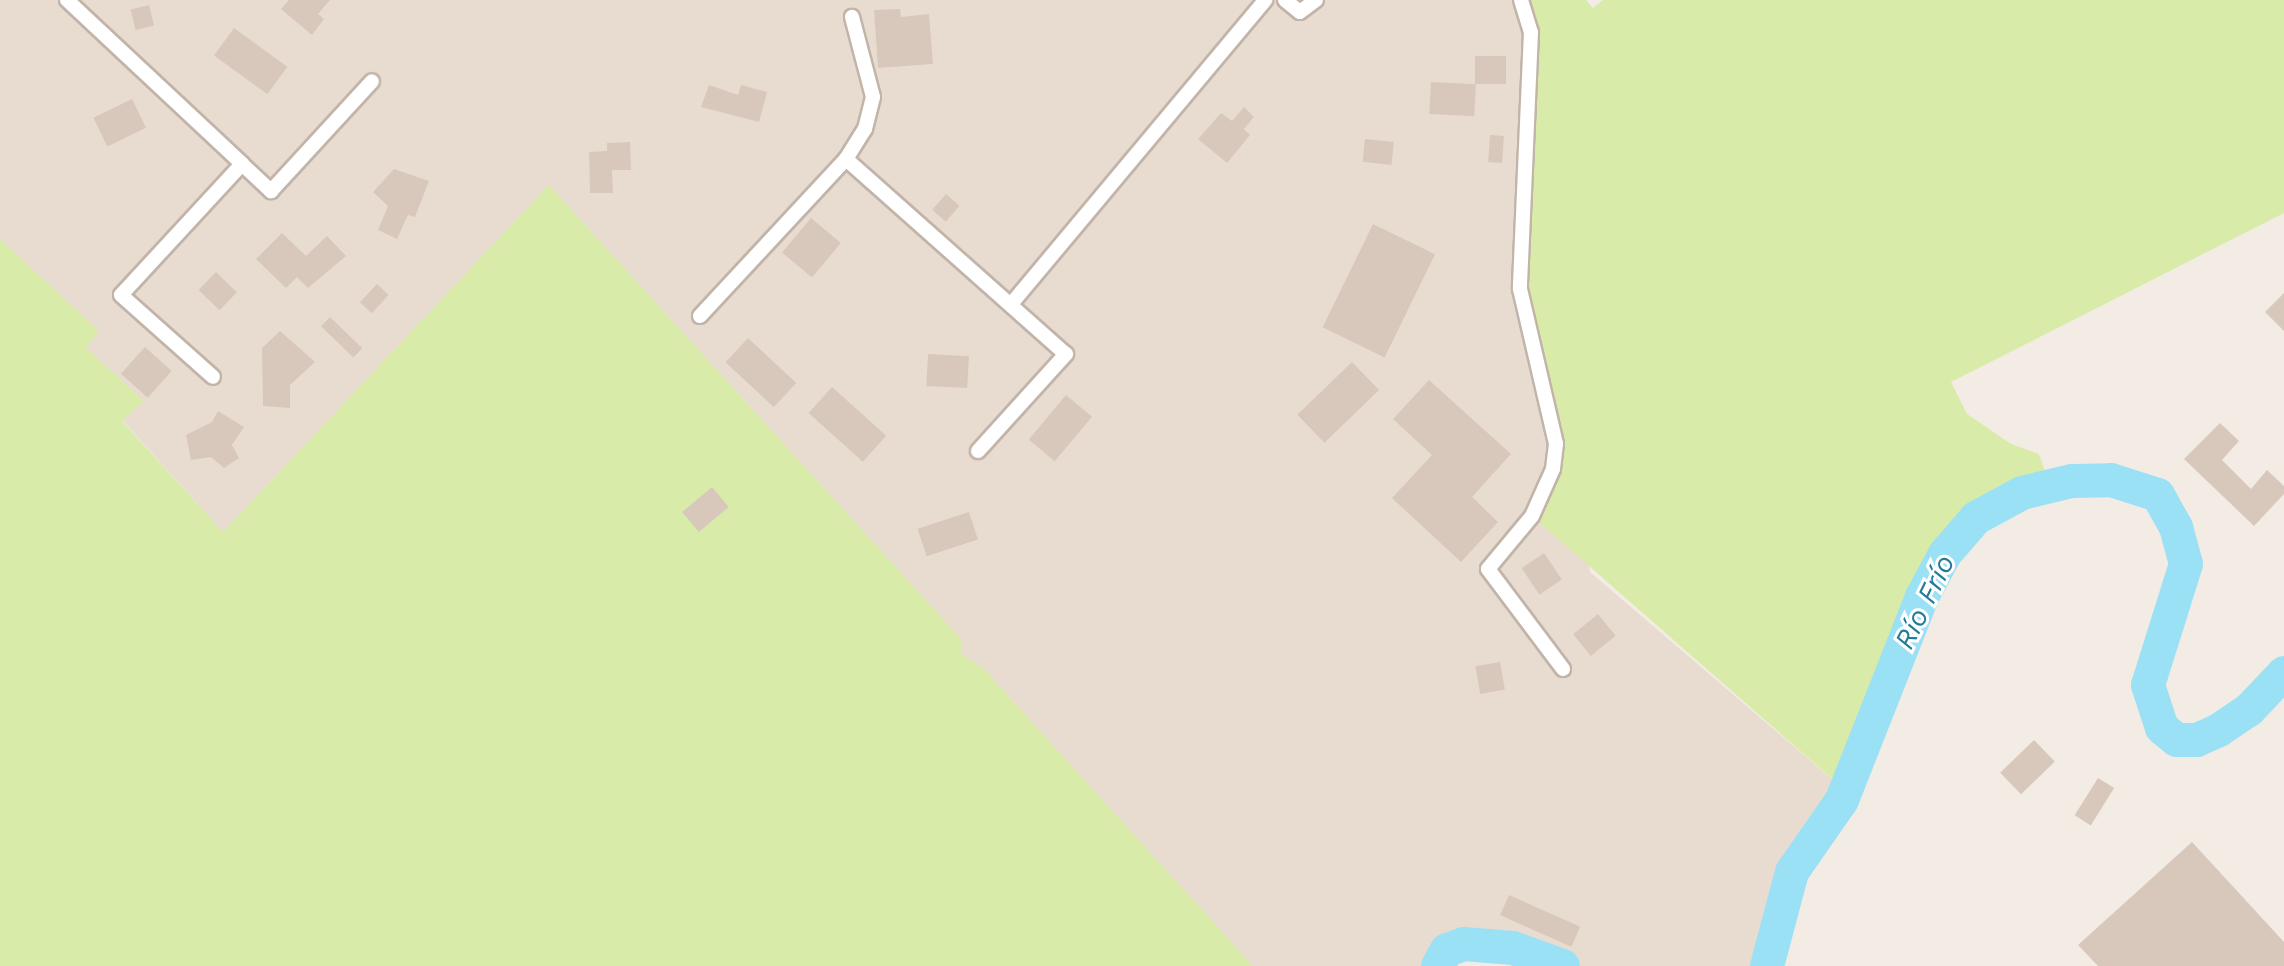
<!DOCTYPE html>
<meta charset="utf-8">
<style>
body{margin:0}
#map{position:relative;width:2284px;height:966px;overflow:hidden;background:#f3ece4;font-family:"Work Sans",sans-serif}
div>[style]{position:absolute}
.residential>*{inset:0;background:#e8dcd1}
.green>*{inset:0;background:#d9eba9}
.river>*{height:34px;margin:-17px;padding:0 17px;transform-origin:17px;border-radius:17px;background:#9be1f5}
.building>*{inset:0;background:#d8c8bb;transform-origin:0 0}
.roads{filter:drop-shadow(2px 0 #c2b4a9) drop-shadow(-2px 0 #c2b4a9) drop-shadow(0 2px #c2b4a9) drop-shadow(0 -2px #c2b4a9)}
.street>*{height:14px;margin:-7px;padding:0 7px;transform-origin:7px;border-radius:7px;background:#fff}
span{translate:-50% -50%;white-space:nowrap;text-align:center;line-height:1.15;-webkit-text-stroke:6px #fff;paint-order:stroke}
.water-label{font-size:28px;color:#227b97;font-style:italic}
</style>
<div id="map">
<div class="residential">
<i style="clip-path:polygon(0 0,1521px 0,1590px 572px,1846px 791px,1792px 872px,1767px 966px,1563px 966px,1514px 948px,1465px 944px,1447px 950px,1438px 966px,1253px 966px,983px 668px,960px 654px,961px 639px,549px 185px,223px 532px,122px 420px,86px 347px,98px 331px,0 239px)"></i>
</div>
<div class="green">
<i style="clip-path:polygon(1521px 0,1586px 0,1593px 8px,1603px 0,2284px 0,2284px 213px,1951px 382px,1967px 414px,2011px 444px,2039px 454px,2050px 486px,2022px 493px,1976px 518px,1945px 554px,1922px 597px,1846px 791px,1532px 516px,1556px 444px,1520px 289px,1531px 32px)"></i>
<i style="clip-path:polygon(549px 185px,961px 639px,961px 654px,983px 668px,1253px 966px,0 966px,0 239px,99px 331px,86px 348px,144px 401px,122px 421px,223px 532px)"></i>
</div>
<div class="river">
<i style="left:1438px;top:966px;width:18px;rotate:-61deg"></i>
<i style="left:1447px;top:950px;width:18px;rotate:-19deg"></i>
<i style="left:1464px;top:944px;width:49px;rotate:4.7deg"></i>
<i style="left:1513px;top:948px;width:53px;rotate:19.8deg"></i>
<i style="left:1767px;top:966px;width:97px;rotate:-75.1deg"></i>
<i style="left:1792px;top:872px;width:88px;rotate:-55.2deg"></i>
<i style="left:1842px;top:800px;width:218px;rotate:-68.5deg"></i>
<i style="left:1922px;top:597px;width:49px;rotate:-61.9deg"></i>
<i style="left:1945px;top:554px;width:48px;rotate:-49.3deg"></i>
<i style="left:1976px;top:518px;width:52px;rotate:-28.5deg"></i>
<i style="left:2022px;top:493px;width:51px;rotate:-13.5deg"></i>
<i style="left:2072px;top:481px;width:39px;rotate:-1deg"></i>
<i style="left:2111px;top:480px;width:49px;rotate:17.7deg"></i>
<i style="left:2158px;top:495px;width:37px;rotate:61deg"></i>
<i style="left:2176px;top:527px;width:38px;rotate:75deg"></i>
<i style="left:2186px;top:564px;width:127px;rotate:107.4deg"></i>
<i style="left:2148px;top:685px;width:45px;rotate:72deg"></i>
<i style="left:2162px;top:728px;width:19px;rotate:39deg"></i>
<i style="left:2177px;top:740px;width:20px"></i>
<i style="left:2197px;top:740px;width:24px;rotate:-24deg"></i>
<i style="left:2219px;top:730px;width:36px;rotate:-34deg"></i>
<i style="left:2249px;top:710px;width:51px;rotate:-46.6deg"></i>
</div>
<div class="building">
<i style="clip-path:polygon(289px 0,330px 0,318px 14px,324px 19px,312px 35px,281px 9px)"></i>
<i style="left:149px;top:5px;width:21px;height:19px;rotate:76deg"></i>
<i style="clip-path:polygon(900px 9px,901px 17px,929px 14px,933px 64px,878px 68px,874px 10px)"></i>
<i style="left:234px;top:28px;width:66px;height:34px;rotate:36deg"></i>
<i style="left:1475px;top:56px;width:31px;height:28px"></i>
<i style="left:1431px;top:82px;width:45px;height:32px;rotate:3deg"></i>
<i style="clip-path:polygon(709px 85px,738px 95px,741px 85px,767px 92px,759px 122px,701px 107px)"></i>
<i style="left:132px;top:99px;width:32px;height:43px;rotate:64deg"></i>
<i style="clip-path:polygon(1244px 107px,1254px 117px,1244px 129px,1250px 135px,1227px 163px,1198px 139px,1221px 113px,1232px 121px)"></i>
<i style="left:1490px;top:135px;width:14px;height:27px;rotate:4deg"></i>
<i style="left:1365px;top:139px;width:29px;height:23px;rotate:6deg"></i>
<i style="clip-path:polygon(630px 142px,631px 170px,612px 170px,613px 193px,590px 193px,589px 152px,607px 151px,607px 143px)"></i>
<i style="clip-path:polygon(394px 169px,429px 181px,415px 217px,408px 215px,397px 239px,378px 230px,388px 206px,373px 192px)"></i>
<i style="left:946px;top:194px;width:18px;height:21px;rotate:41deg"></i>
<i style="left:811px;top:218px;width:39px;height:45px;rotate:40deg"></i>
<i style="left:1373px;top:224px;width:69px;height:115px;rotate:26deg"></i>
<i style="clip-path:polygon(282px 233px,306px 256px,327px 236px,346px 256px,308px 288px,297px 277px,286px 288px,256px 259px)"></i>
<i style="left:216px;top:272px;width:29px;height:25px;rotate:44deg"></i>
<i style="left:377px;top:284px;width:16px;height:25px;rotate:43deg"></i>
<i style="clip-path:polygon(2284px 293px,2284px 331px,2265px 312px)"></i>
<i style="left:330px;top:317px;width:45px;height:13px;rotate:44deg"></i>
<i style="clip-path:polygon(280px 331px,315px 362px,290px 385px,290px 408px,263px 406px,262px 348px)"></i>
<i style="left:748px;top:338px;width:66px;height:33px;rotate:43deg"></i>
<i style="left:145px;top:347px;width:36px;height:36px;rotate:42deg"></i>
<i style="left:928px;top:354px;width:41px;height:32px;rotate:3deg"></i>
<i style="left:1352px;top:362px;width:39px;height:76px;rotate:46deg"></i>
<i style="clip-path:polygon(1429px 380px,1511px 454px,1472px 497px,1498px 522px,1461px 562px,1392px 498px,1432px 455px,1393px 419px)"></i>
<i style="left:832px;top:387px;width:73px;height:35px;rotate:42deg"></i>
<i style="left:1066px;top:395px;width:34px;height:58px;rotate:40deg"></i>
<i style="clip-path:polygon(218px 411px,244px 427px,232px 445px,239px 458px,224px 468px,211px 457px,191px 460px,186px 435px,212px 422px)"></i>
<i style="clip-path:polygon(2220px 423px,2239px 441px,2222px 460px,2251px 489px,2267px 470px,2284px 486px,2284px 494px,2254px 526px,2184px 459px)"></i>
<i style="left:712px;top:487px;width:26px;height:39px;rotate:50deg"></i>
<i style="left:969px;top:512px;width:29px;height:54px;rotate:72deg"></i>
<i style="left:1544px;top:553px;width:32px;height:27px;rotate:56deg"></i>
<i style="left:1598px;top:614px;width:28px;height:32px;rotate:51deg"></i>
<i style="left:1500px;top:662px;width:28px;height:25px;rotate:80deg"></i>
<i style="left:2034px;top:740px;width:30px;height:47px;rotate:46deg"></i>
<i style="left:2098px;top:778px;width:19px;height:44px;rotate:32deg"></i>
<i style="clip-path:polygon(2192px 842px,2284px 942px,2284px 966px,2098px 966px,2078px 945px)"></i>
<i style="left:1509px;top:895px;width:78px;height:22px;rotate:24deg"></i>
</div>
<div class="roads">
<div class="street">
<i style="left:67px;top:0;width:240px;rotate:43.1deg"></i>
<i style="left:242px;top:164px;width:178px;rotate:132.7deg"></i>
<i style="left:121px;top:295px;width:123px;rotate:41.7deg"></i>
<i style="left:1285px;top:0;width:19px;rotate:39deg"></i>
<i style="left:1300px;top:12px;width:20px;rotate:-37deg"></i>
<i style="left:1521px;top:0;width:34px;rotate:73deg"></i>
<i style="left:1531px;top:32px;width:257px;rotate:92.5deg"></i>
<i style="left:1520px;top:289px;width:159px;rotate:76.9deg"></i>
<i style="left:1556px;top:444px;width:25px;rotate:97deg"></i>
<i style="left:1553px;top:469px;width:51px;rotate:114.1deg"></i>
<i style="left:1532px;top:516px;width:69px;rotate:129.7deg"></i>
<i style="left:1488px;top:569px;width:125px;rotate:53.1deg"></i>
<i style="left:846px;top:159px;width:294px;rotate:41.6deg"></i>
<i style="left:1066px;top:354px;width:131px;rotate:132.2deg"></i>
<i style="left:242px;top:164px;width:40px;rotate:43deg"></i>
<i style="left:271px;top:191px;width:149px;rotate:-47.4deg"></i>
<i style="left:1012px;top:303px;width:395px;rotate:-50.1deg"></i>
<i style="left:700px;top:316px;width:214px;rotate:-47.1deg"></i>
<i style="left:846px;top:159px;width:36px;rotate:-58deg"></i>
<i style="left:865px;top:129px;width:33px;rotate:-76deg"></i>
<i style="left:873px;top:97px;width:83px;rotate:-104.7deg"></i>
</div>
</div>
<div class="water-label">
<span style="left:1925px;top:602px;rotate:-64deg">Río Frío</span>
</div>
</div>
